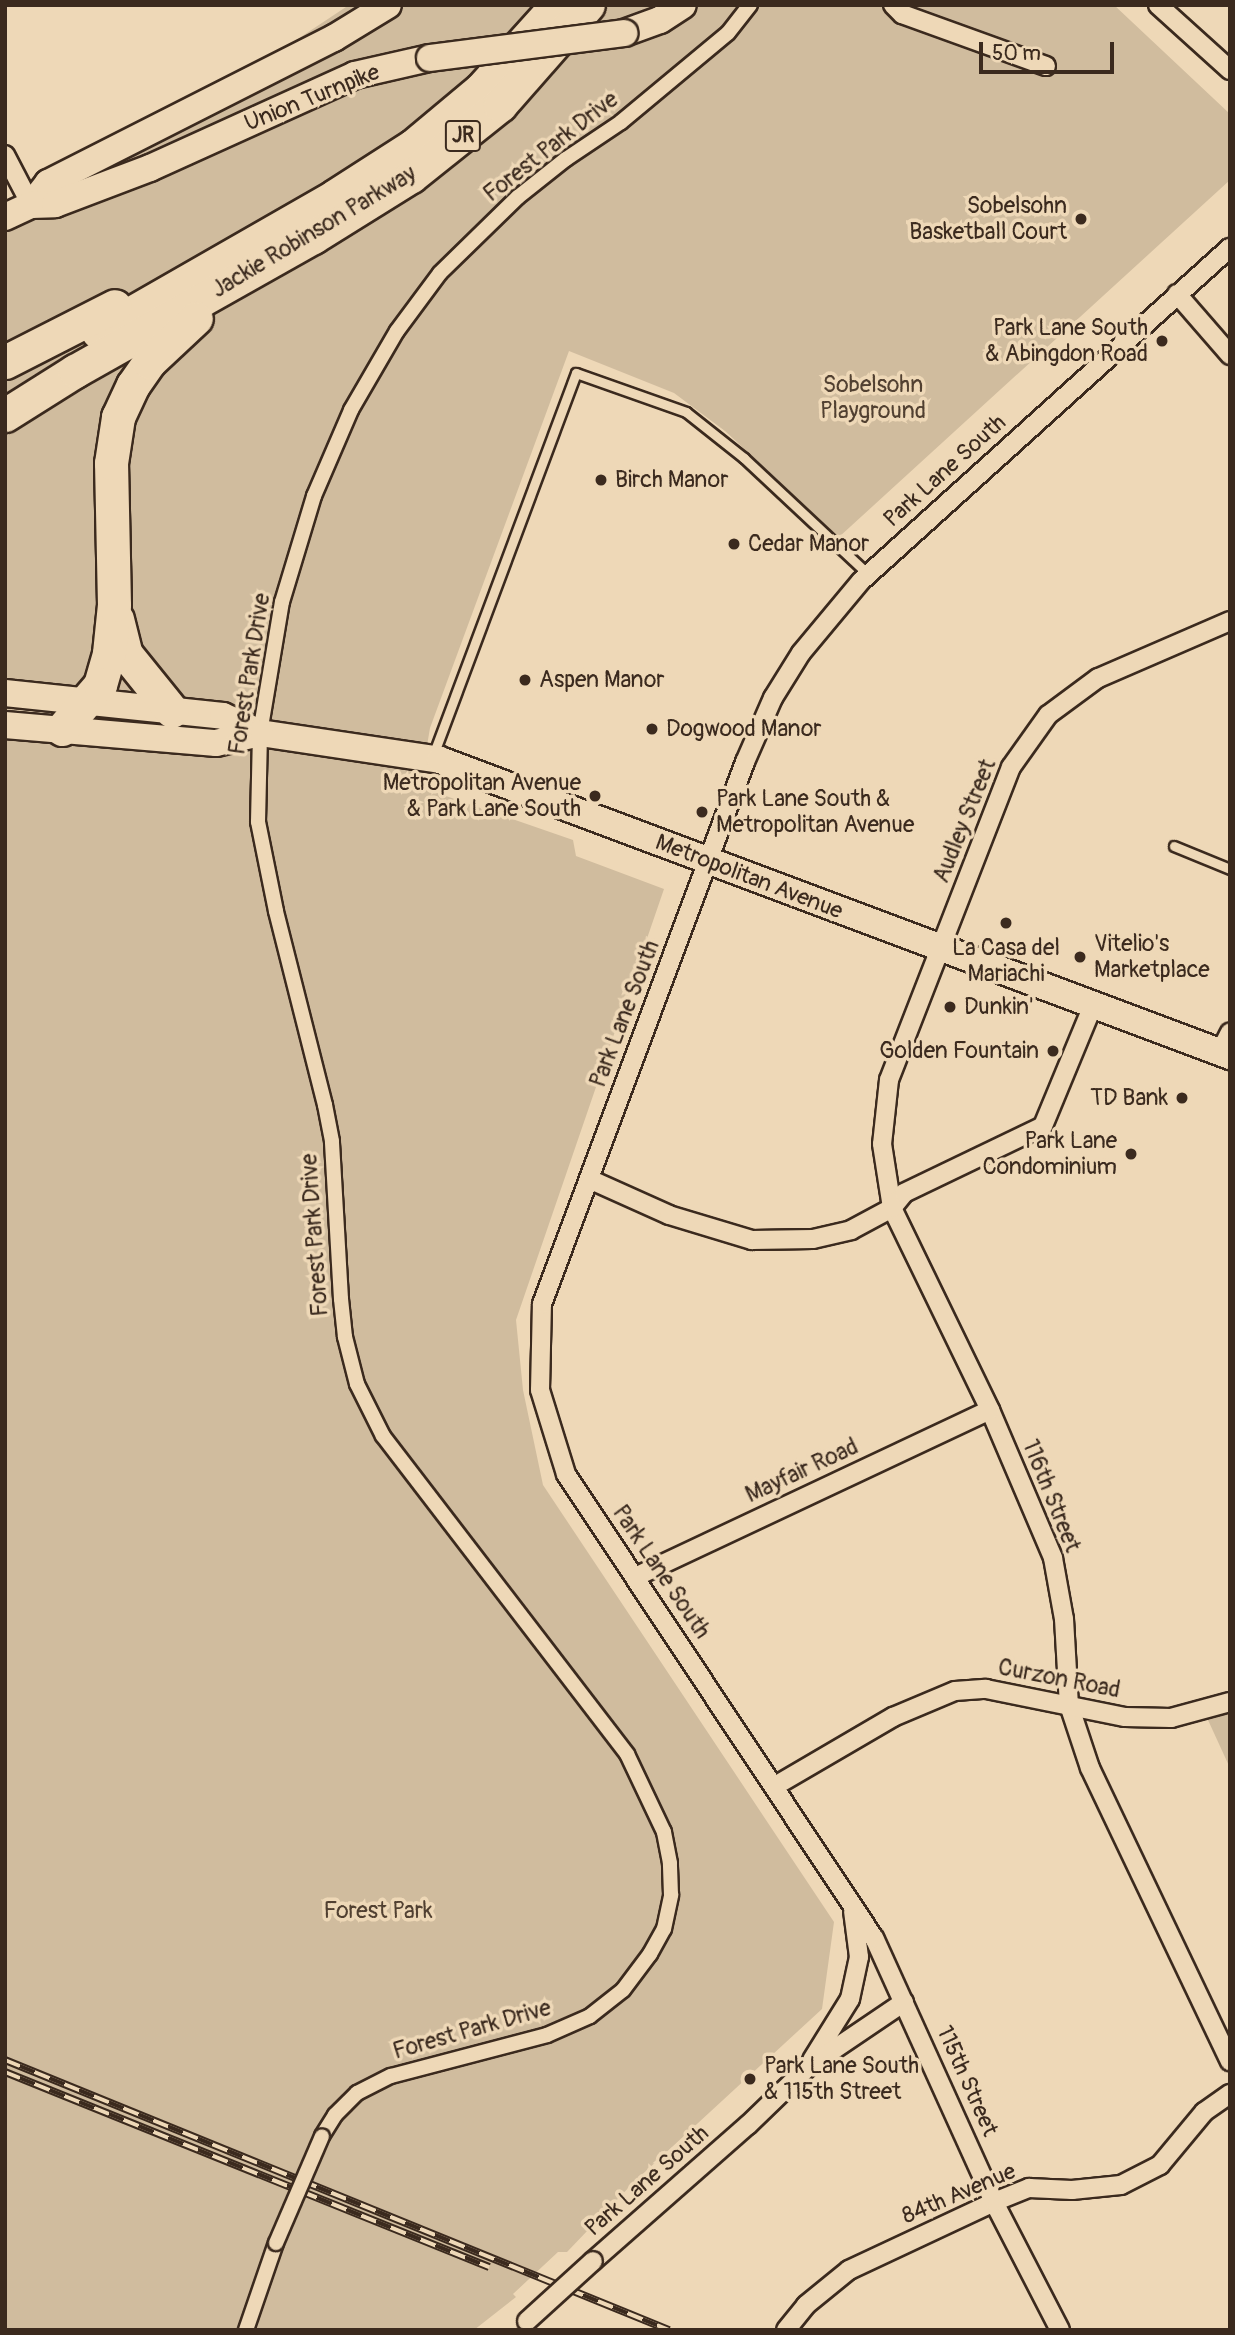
<!DOCTYPE html>
<style>
body{margin:0}
#map{position:relative;width:1235px;height:2335px;overflow:hidden;background:#eed8b7;font-family:Pangolin,sans-serif}
div>[style]{position:absolute}
.green>*{inset:0;background:#d0bc9e}
.roads{filter:drop-shadow(2px 0 #3b2a1e) drop-shadow(-2px 0 #3b2a1e) drop-shadow(0 2px #3b2a1e) drop-shadow(0 -2px #3b2a1e)}
.service>*{height:9px;margin:-4.5px;padding:0 4.5px;transform-origin:4.5px;border-radius:4.5px;background:#eed8b7}
.pedestrian>*{height:14px;margin:-7px;padding:0 7px;transform-origin:7px;border-radius:7px;background:#eed8b7}
.minor>*{height:18px;margin:-9px;padding:0 9px;transform-origin:9px;border-radius:9px;background:#eed8b7}
.secondary>*{height:26px;margin:-13px;padding:0 13px;transform-origin:13px;border-radius:13px;background:#eed8b7}
.motorway>*{height:33px;margin:-16.5px;padding:0 16.5px;transform-origin:16.5px;border-radius:16.5px;background:#eed8b7}
.rail>*{height:8px;margin-top:-4px;transform-origin:0;background:repeating-linear-gradient(90deg,#eed8b7 0 16px,#3b2a1e 0 32px);box-sizing:border-box;border-block:2px solid #3b2a1e}
.bridges{filter:drop-shadow(2px 0 #3b2a1e) drop-shadow(-2px 0 #3b2a1e) drop-shadow(0 2px #3b2a1e) drop-shadow(0 -2px #3b2a1e)}
.pedestrian-bridge>*{height:14px;margin:-7px;padding:0 7px;transform-origin:7px;border-radius:7px;background:#eed8b7}
.minor-bridge>*{height:18px;margin:-9px;padding:0 9px;transform-origin:9px;border-radius:9px;background:#eed8b7}
.secondary-bridge>*{height:26px;margin:-13px;padding:0 13px;transform-origin:13px;border-radius:13px;background:#eed8b7}
.dots>*{width:19px;height:19px;translate:-50% -50%;box-sizing:border-box;border:4px solid #eed8b7;border-radius:50%}
span{translate:-50% -50%;white-space:nowrap;text-align:center;line-height:1.15;-webkit-text-stroke:7px #eed8b7;paint-order:stroke}
.shield-label span{padding:2px 5px;background:#eed8b7;border:2px solid;border-radius:5px;-webkit-text-stroke-width:0}
.shield-label{font-size:21px;color:#3b2a1e;font-weight:700}
.street-label{font-size:23px;color:#3b2a1e}
.poi-label{font-size:23px;color:#3b2a1e}
.right{translate:-100% -50%;text-align:right}
.left{translate:0 -50%;text-align:left}
.park-label{font-size:23px;color:#514031}
.frame{position:absolute;inset:0;border:7px solid #3b2a1e;pointer-events:none}
.scale{position:absolute;left:979px;top:42px;width:135px;height:32px;box-sizing:border-box;border:4px solid #3b2a1e;border-top:0;padding-left:9px;font-size:21px;line-height:24px;white-space:nowrap;color:#3b2a1e;-webkit-text-stroke:5px #eed8b7;paint-order:stroke}
</style>
<div id="map">
<div class="green">
<i style="clip-path:polygon(349px 5px,1114px 5px,1230px 114px,1230px 180px,839px 537px,725px 431px,674px 393px,569px 351px,430px 728px,420px 787px,573px 840px,576px 856px,664px 889px,516px 1320px,523px 1390px,543px 1485px,834px 1922px,822px 2009px,634px 2182px,567px 2252px,558px 2252px,513px 2294px,516px 2297px,474px 2330px,5px 2330px,5px 227px,109px 164px)"></i>
<i style="clip-path:polygon(1230px 1713px,1230px 1768px,1208px 1720px)"></i>
</div>
<div class="roads">
<div class="service">
<i style="left:432px;top:758px;width:411px;rotate:-69.5deg"></i>
<i style="left:576px;top:373px;width:117px;rotate:19.5deg"></i>
<i style="left:686px;top:412px;width:74px;rotate:38.4deg"></i>
<i style="left:744px;top:458px;width:170px;rotate:43.1deg"></i>
<i style="left:1174px;top:846px;width:61px;rotate:22.3deg"></i>
</div>
<div class="pedestrian">
<i style="left:322px;top:2136px;width:25px;rotate:-58deg"></i>
<i style="left:335px;top:2115px;width:31px;rotate:-45deg"></i>
<i style="left:357px;top:2093px;width:38px;rotate:-27deg"></i>
<i style="left:391px;top:2076px;width:161px;rotate:-14.7deg"></i>
<i style="left:547px;top:2035px;width:47px;rotate:-23.8deg"></i>
<i style="left:590px;top:2016px;width:42px;rotate:-38.2deg"></i>
<i style="left:623px;top:1990px;width:45px;rotate:-53.1deg"></i>
<i style="left:650px;top:1954px;width:29px;rotate:-61deg"></i>
<i style="left:664px;top:1929px;width:35px;rotate:-78deg"></i>
<i style="left:671px;top:1895px;width:32px;rotate:-92deg"></i>
<i style="left:670px;top:1863px;width:32px;rotate:-101deg"></i>
<i style="left:664px;top:1832px;width:86px;rotate:-115.4deg"></i>
<i style="left:627px;top:1754px;width:401px;rotate:-127.5deg"></i>
<i style="left:383px;top:1436px;width:58px;rotate:-116.6deg"></i>
<i style="left:357px;top:1384px;width:49px;rotate:-104.3deg"></i>
<i style="left:345px;top:1337px;width:38px;rotate:-96deg"></i>
<i style="left:341px;top:1299px;width:158px;rotate:-93.3deg"></i>
<i style="left:332px;top:1141px;width:37px;rotate:-101deg"></i>
<i style="left:325px;top:1105px;width:200px;rotate:-104.2deg"></i>
<i style="left:276px;top:911px;width:91px;rotate:-101.4deg"></i>
<i style="left:258px;top:822px;width:89px;rotate:-88.7deg"></i>
<i style="left:260px;top:733px;width:133px;rotate:-80.5deg"></i>
<i style="left:282px;top:602px;width:111px;rotate:-73.2deg"></i>
<i style="left:314px;top:496px;width:94px;rotate:-66.7deg"></i>
<i style="left:351px;top:410px;width:91px;rotate:-59.8deg"></i>
<i style="left:397px;top:331px;width:72px;rotate:-53.4deg"></i>
<i style="left:440px;top:273px;width:109px;rotate:-44.3deg"></i>
<i style="left:518px;top:197px;width:61px;rotate:-38.4deg"></i>
<i style="left:566px;top:159px;width:66px;rotate:-33.9deg"></i>
<i style="left:621px;top:122px;width:139px;rotate:-39.8deg"></i>
<i style="left:728px;top:33px;width:36px;rotate:-52deg"></i>
<i style="left:246px;top:2330px;width:92px;rotate:-71deg"></i>
</div>
<div class="minor">
<i style="left:893px;top:5px;width:13px;rotate:45deg"></i>
<i style="left:902px;top:14px;width:153px;rotate:19.9deg"></i>
<i style="left:1158px;top:5px;width:97px;rotate:42.1deg"></i>
<i style="left:5px;top:155px;width:56px;rotate:62.5deg"></i>
<i style="left:1177px;top:294px;width:81px;rotate:49deg"></i>
<i style="left:1230px;top:621px;width:144px;rotate:156.6deg"></i>
<i style="left:1098px;top:678px;width:62px;rotate:143.5deg"></i>
<i style="left:1048px;top:715px;width:64px;rotate:125.4deg"></i>
<i style="left:1011px;top:767px;width:336px;rotate:111.3deg"></i>
<i style="left:889px;top:1080px;width:64px;rotate:96.2deg"></i>
<i style="left:882px;top:1144px;width:65px;rotate:81.1deg"></i>
<i style="left:892px;top:1208px;width:225px;rotate:64.1deg"></i>
<i style="left:990px;top:1410px;width:161px;rotate:66.9deg"></i>
<i style="left:1053px;top:1558px;width:62px;rotate:79.8deg"></i>
<i style="left:1064px;top:1619px;width:86px;rotate:86.7deg"></i>
<i style="left:1069px;top:1705px;width:66px;rotate:71.6deg"></i>
<i style="left:1090px;top:1768px;width:325px;rotate:64.5deg"></i>
<i style="left:1220px;top:1052px;width:22px;rotate:-63deg"></i>
<i style="left:589px;top:1179px;width:88px;rotate:24.2deg"></i>
<i style="left:669px;top:1215px;width:87px;rotate:16.8deg"></i>
<i style="left:752px;top:1240px;width:61px;rotate:-0.9deg"></i>
<i style="left:813px;top:1239px;width:39px;rotate:-13deg"></i>
<i style="left:851px;top:1230px;width:47px;rotate:-28.2deg"></i>
<i style="left:892px;top:1208px;width:19px;rotate:-51deg"></i>
<i style="left:904px;top:1193px;width:154px;rotate:-25.7deg"></i>
<i style="left:1043px;top:1126px;width:131px;rotate:-67.5deg"></i>
<i style="left:635px;top:1577px;width:392px;rotate:-25.2deg"></i>
<i style="left:775px;top:1786px;width:137px;rotate:-30.3deg"></i>
<i style="left:893px;top:1717px;width:67px;rotate:-22.8deg"></i>
<i style="left:955px;top:1691px;width:31px;rotate:-4deg"></i>
<i style="left:986px;top:1689px;width:142px;rotate:11.4deg"></i>
<i style="left:1125px;top:1717px;width:46px;rotate:1.2deg"></i>
<i style="left:1171px;top:1718px;width:61px;rotate:-15.2deg"></i>
<i style="left:812px;top:2060px;width:72px;rotate:-58.1deg"></i>
<i style="left:850px;top:1999px;width:43px;rotate:-77.9deg"></i>
<i style="left:859px;top:1957px;width:46px;rotate:-97.4deg"></i>
<i style="left:593px;top:2261px;width:206px;rotate:-41.3deg"></i>
<i style="left:748px;top:2125px;width:83px;rotate:-44deg"></i>
<i style="left:808px;top:2067px;width:116px;rotate:-34.1deg"></i>
<i style="left:786px;top:2330px;width:32px;rotate:-51deg"></i>
<i style="left:806px;top:2305px;width:55px;rotate:-39.1deg"></i>
<i style="left:849px;top:2270px;width:160px;rotate:-25.1deg"></i>
<i style="left:994px;top:2202px;width:38px;rotate:-22deg"></i>
<i style="left:1029px;top:2188px;width:43px;rotate:2.7deg"></i>
<i style="left:1072px;top:2190px;width:49px;rotate:-5.8deg"></i>
<i style="left:1121px;top:2185px;width:44px;rotate:-27.1deg"></i>
<i style="left:1160px;top:2165px;width:69px;rotate:-50.3deg"></i>
<i style="left:1204px;top:2112px;width:32px;rotate:-35deg"></i>
<i style="left:1060px;top:2330px;width:144px;rotate:-117.3deg"></i>
<i style="left:994px;top:2202px;width:290px;rotate:-114.4deg"></i>
<i style="left:874px;top:1938px;width:557px;rotate:-123.58deg"></i>
<i style="left:566px;top:1474px;width:88px;rotate:-107.2deg"></i>
<i style="left:540px;top:1390px;width:86px;rotate:-88.7deg"></i>
<i style="left:542px;top:1304px;width:579px;rotate:-69.47deg"></i>
<i style="left:745px;top:762px;width:70px;rotate:-66.4deg"></i>
<i style="left:773px;top:698px;width:53px;rotate:-58.1deg"></i>
<i style="left:801px;top:653px;width:94px;rotate:-50.2deg"></i>
<i style="left:861px;top:581px;width:497px;rotate:-42.1deg"></i>
</div>
<div class="secondary">
<i style="left:624px;top:33px;width:38px;rotate:-20deg"></i>
<i style="left:660px;top:20px;width:27px;rotate:-33deg"></i>
<i style="left:31px;top:205px;width:28px;rotate:-52deg"></i>
<i style="left:48px;top:183px;width:321px;rotate:-26.9deg"></i>
<i style="left:334px;top:38px;width:63px;rotate:-31.4deg"></i>
<i style="left:5px;top:217px;width:29px;rotate:-25deg"></i>
<i style="left:31px;top:205px;width:24px;rotate:-2deg"></i>
<i style="left:55px;top:204px;width:102px;rotate:-20.8deg"></i>
<i style="left:150px;top:168px;width:225px;rotate:-24.4deg"></i>
<i style="left:355px;top:75px;width:77px;rotate:-12.8deg"></i>
<i style="left:5px;top:693px;width:219px;rotate:6deg"></i>
<i style="left:223px;top:716px;width:41px;rotate:24.7deg"></i>
<i style="left:260px;top:733px;width:182px;rotate:8.5deg"></i>
<i style="left:440px;top:760px;width:844px;rotate:20.54deg"></i>
<i style="left:5px;top:725px;width:212px;rotate:4.9deg"></i>
<i style="left:216px;top:743px;width:45px;rotate:-12.8deg"></i>
</div>
<div class="motorway">
<i style="left:98px;top:332px;width:273px;rotate:-29.8deg"></i>
<i style="left:335px;top:196px;width:93px;rotate:-32.7deg"></i>
<i style="left:413px;top:146px;width:89px;rotate:-40deg"></i>
<i style="left:481px;top:89px;width:113px;rotate:-47.9deg"></i>
<i style="left:5px;top:362px;width:123px;rotate:-27deg"></i>
<i style="left:5px;top:415px;width:83px;rotate:-32.2deg"></i>
<i style="left:75px;top:371px;width:273px;rotate:-29.4deg"></i>
<i style="left:313px;top:237px;width:115px;rotate:-31.9deg"></i>
<i style="left:411px;top:176px;width:114px;rotate:-38.6deg"></i>
<i style="left:500px;top:105px;width:133px;rotate:-48.7deg"></i>
<i style="left:117px;top:619px;width:36px;rotate:76deg"></i>
<i style="left:126px;top:654px;width:73px;rotate:51.1deg"></i>
<i style="left:62px;top:729px;width:58px;rotate:-49.2deg"></i>
<i style="left:100px;top:685px;width:33px;rotate:-74deg"></i>
<i style="left:109px;top:653px;width:48px;rotate:-84.1deg"></i>
<i style="left:114px;top:605px;width:142px;rotate:-91.2deg"></i>
<i style="left:111px;top:463px;width:47px;rotate:-81.3deg"></i>
<i style="left:118px;top:417px;width:35px;rotate:-65deg"></i>
<i style="left:133px;top:385px;width:28px;rotate:-55deg"></i>
<i style="left:149px;top:362px;width:64px;rotate:-43.1deg"></i>
</div>
</div>
<div class="rail">
<i style="left:5px;top:2060px;width:717px;rotate:22.13deg"></i>
<i style="left:5px;top:2072px;width:522px;rotate:21.94deg"></i>
</div>
<div class="bridges">
<div class="pedestrian-bridge">
<i style="left:276px;top:2243px;width:116px;rotate:-66.7deg"></i>
</div>
<div class="minor-bridge">
<i style="left:527px;top:2321px;width:89px;rotate:-42.3deg"></i>
</div>
<div class="secondary-bridge">
<i style="left:430px;top:58px;width:196px;rotate:-7.3deg"></i>
</div>
</div>
<div class="dots">
<i style="left:1081px;top:219px;background:#3b2a1e"></i>
<i style="left:1162px;top:341px;background:#3b2a1e"></i>
<i style="left:601px;top:480px;background:#3b2a1e"></i>
<i style="left:734px;top:544px;background:#3b2a1e"></i>
<i style="left:525px;top:680px;background:#3b2a1e"></i>
<i style="left:652px;top:729px;background:#3b2a1e"></i>
<i style="left:595px;top:796px;background:#3b2a1e"></i>
<i style="left:702px;top:812px;background:#3b2a1e"></i>
<i style="left:1006px;top:923px;background:#3b2a1e"></i>
<i style="left:1080px;top:957px;background:#3b2a1e"></i>
<i style="left:950px;top:1007px;background:#3b2a1e"></i>
<i style="left:1053px;top:1051px;background:#3b2a1e"></i>
<i style="left:1182px;top:1098px;background:#3b2a1e"></i>
<i style="left:1131px;top:1154px;background:#3b2a1e"></i>
<i style="left:750px;top:2079px;background:#3b2a1e"></i>
</div>
<div class="shield-label">
<span style="left:463px;top:136px">JR</span>
</div>
<div class="street-label">
<span style="left:312px;top:98px;rotate:-22deg">Union Turnpike</span>
<span style="left:551px;top:147px;rotate:-38deg">Forest Park Drive</span>
<span style="left:314px;top:232px;rotate:-31deg">Jackie Robinson Parkway</span>
<span style="left:945px;top:471px;rotate:-42deg">Park Lane South</span>
<span style="left:250px;top:674px;rotate:-81deg">Forest Park Drive</span>
<span style="left:965px;top:821px;rotate:-68deg">Audley Street</span>
<span style="left:749px;top:877px;rotate:21deg">Metropolitan Avenue</span>
<span style="left:625px;top:1014px;rotate:-69deg">Park Lane South</span>
<span style="left:315px;top:1235px;rotate:-94deg">Forest Park Drive</span>
<span style="left:802px;top:1471px;rotate:-25deg">Mayfair Road</span>
<span style="left:1051px;top:1496px;rotate:68deg">116th Street</span>
<span style="left:661px;top:1572px;rotate:56deg">Park Lane South</span>
<span style="left:1059px;top:1679px;rotate:11deg">Curzon Road</span>
<span style="left:472px;top:2030px;rotate:-16deg">Forest Park Drive</span>
<span style="left:967px;top:2081px;rotate:66deg">115th Street</span>
<span style="left:647px;top:2181px;rotate:-41deg">Park Lane South</span>
<span style="left:959px;top:2194px;rotate:-23deg">84th Avenue</span>
</div>
<div class="poi-label">
<span class="right" style="left:1067px;top:219px">Sobelsohn<br>Basketball Court</span>
<span class="right" style="left:1148px;top:341px">Park Lane South<br>&amp; Abingdon Road</span>
<span class="left" style="left:615px;top:480px">Birch Manor</span>
<span class="left" style="left:748px;top:544px">Cedar Manor</span>
<span class="left" style="left:539px;top:680px">Aspen Manor</span>
<span class="left" style="left:666px;top:729px">Dogwood Manor</span>
<span class="right" style="left:581px;top:796px">Metropolitan Avenue<br>&amp; Park Lane South</span>
<span class="left" style="left:716px;top:812px">Park Lane South &amp;<br>Metropolitan Avenue</span>
<span class="left" style="left:1094px;top:957px">Vitelio's<br>Marketplace</span>
<span style="left:1006px;top:961px">La Casa del<br>Mariachi</span>
<span class="left" style="left:964px;top:1007px">Dunkin'</span>
<span class="right" style="left:1039px;top:1051px">Golden Fountain</span>
<span class="right" style="left:1168px;top:1098px">TD Bank</span>
<span class="right" style="left:1117px;top:1154px">Park Lane<br>Condominium</span>
<span class="left" style="left:764px;top:2079px">Park Lane South<br>&amp; 115th Street</span>
</div>
<div class="park-label">
<span style="left:873px;top:398px">Sobelsohn<br>Playground</span>
<span style="left:378px;top:1911px">Forest Park</span>
</div>
<div class="frame"></div>
<div class="scale">50 m</div>
</div>
